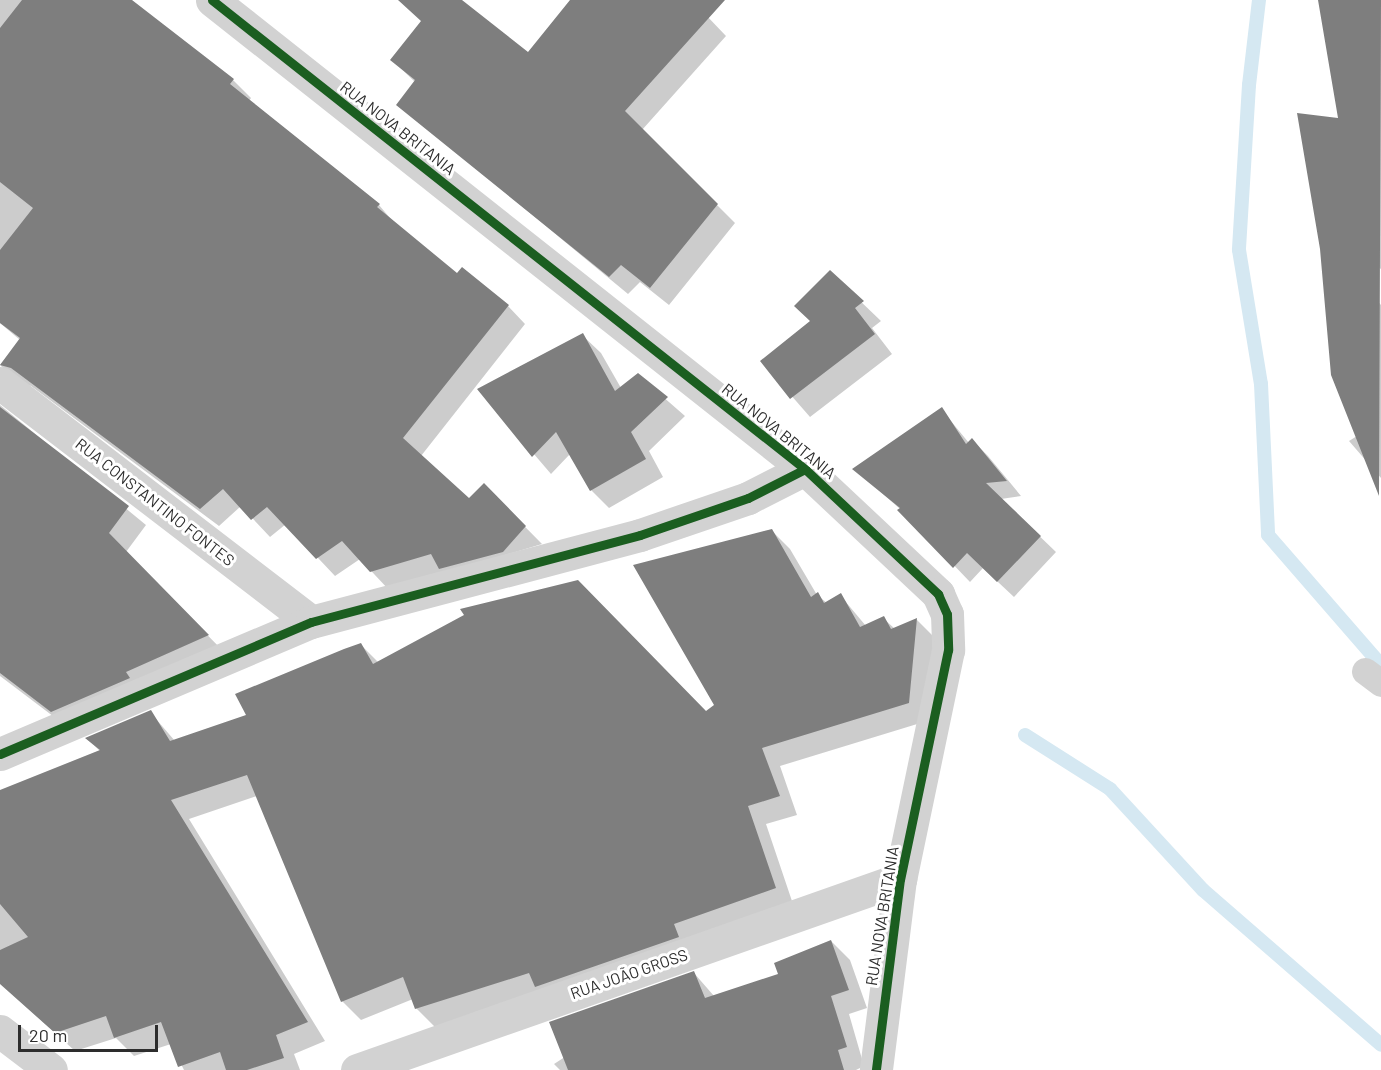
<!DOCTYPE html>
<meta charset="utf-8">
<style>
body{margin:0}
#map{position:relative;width:1381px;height:1070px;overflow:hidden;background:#fff;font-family:Barlow,sans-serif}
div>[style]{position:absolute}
.shadow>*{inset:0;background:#0003}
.stream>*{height:14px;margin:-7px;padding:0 7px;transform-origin:7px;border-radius:7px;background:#d5e8f2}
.building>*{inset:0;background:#7e7e7e}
.service>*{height:27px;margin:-13.5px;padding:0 13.5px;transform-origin:13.5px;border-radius:13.5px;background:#d2d2d2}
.minor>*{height:33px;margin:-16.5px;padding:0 16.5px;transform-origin:16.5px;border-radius:16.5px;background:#d2d2d2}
.cycleway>*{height:9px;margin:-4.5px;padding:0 4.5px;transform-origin:4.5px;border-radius:4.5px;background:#1b5e20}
span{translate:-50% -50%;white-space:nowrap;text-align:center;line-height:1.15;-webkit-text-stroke:6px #fff;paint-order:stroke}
.street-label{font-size:16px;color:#2d2d2d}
.scale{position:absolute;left:18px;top:1025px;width:140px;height:27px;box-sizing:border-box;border:3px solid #2d2d2d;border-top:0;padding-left:8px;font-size:18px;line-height:21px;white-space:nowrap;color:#2d2d2d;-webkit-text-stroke:4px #fff;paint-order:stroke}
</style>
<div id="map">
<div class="shadow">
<i style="clip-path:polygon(0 0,106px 0,144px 11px,233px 80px,251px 98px,249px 101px,379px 205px,395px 224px,457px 276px,508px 306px,525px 324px,421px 456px,469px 500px,484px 485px,542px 544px,389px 590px,360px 559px,335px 576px,286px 524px,270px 537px,241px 506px,219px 526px,31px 386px,17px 382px,0 365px,20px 340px,0 323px)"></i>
<i style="clip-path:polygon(400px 0,460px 0,528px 54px,572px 0,704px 0,705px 14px,726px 36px,642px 130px,735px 223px,669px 305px,640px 282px,628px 294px,398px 104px,415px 82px,392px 60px,422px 21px)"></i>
<i style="clip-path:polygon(1319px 0,1381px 0,1381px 269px,1334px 237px,1340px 120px)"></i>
<i style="clip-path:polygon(1339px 258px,1381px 305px,1381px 478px,1349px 441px,1357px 436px)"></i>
<i style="clip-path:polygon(830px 272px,881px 321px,872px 328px,892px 354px,810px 417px,762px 362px,812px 321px)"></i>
<i style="clip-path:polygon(582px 335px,601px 353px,621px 388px,638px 375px,685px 416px,649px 451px,663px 477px,609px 508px,591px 490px,570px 454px,551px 474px,479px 390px)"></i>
<i style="clip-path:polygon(0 405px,146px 525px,126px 552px,225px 653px,70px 729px,0 676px)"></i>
<i style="clip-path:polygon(941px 409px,969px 443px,972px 440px,988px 456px,1021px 496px,1001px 499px,1056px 552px,1014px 597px,983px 568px,970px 582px,900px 509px,855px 469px)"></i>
<i style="clip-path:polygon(771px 530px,790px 549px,817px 595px,827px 603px,840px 595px,866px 626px,883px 618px,895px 629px,917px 620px,935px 638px,927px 721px,780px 766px,797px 815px,766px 824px,794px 907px,435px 1027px,416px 1008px,413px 999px,361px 1020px,342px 1001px,257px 796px,189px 819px,325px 1041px,294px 1054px,300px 1070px,184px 1070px,171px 1044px,134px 1056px,116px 1038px,75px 1051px,0 983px,0 791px,100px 751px,87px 739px,150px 712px,175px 741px,248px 716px,361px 645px,379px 663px,706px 713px,716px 706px)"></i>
<i style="clip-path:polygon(831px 941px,850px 960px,867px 1008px,849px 1014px,864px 1066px,856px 1070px,560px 1070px,554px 1064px,694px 973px,714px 996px,780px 975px)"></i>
</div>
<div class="stream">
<i style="left:1259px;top:0;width:86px;rotate:96.7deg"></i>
<i style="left:1249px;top:85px;width:165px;rotate:93.5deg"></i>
<i style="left:1239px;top:250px;width:136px;rotate:80.7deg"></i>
<i style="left:1261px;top:384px;width:151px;rotate:87.3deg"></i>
<i style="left:1268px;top:535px;width:172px;rotate:49deg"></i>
<i style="left:1025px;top:735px;width:101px;rotate:32.4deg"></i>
<i style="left:1110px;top:789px;width:137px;rotate:47.4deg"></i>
<i style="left:1203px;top:890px;width:236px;rotate:41deg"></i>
</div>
<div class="building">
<i style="clip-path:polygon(22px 0,132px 0,234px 79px,230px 84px,380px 204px,377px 207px,457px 273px,462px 267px,509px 305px,403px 438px,469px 498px,484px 483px,526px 526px,503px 552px,439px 569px,431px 554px,370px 572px,342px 541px,316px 559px,267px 507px,251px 520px,223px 489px,200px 509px,11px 368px,0 365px,20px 338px,0 323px,0 250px,33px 208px,0 182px,0 28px)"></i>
<i style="clip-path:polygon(398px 0,462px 0,528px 52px,570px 0,725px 0,625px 111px,718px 204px,650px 288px,621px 265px,609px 277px,396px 105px,415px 80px,390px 60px,421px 21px)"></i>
<i style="clip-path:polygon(1318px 0,1381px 0,1379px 496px,1331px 375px,1320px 249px,1297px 113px,1338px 118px)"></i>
<i style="clip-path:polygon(830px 270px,864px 301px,855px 308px,875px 334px,790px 399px,760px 361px,810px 321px,794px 306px)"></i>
<i style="clip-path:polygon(583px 333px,615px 391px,638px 373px,668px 397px,631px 432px,646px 459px,590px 491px,556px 432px,532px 457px,477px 389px)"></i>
<i style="clip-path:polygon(0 407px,129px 506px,109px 533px,209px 635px,126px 672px,130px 678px,51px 712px,0 673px)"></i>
<i style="clip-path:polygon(942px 407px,966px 444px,972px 438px,1007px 481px,986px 483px,1041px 536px,997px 582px,967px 553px,953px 568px,897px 510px,900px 508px,852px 469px)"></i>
<i style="clip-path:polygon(772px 529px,811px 597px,818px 592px,824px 603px,841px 593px,860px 627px,884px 616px,891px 629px,917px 618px,909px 703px,762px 748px,780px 796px,748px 806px,776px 888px,674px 924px,679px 937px,535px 987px,529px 973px,415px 1009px,403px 977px,341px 1002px,247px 775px,171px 800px,308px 1022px,276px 1035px,284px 1058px,247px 1070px,226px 1070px,220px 1052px,178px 1067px,161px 1022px,114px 1038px,106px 1016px,55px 1033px,0 984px,0 950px,28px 937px,0 904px,0 790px,100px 750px,85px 738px,151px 710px,170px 741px,246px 715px,235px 694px,344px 649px,361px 643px,373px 664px,464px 615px,460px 609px,578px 580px,706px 711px,714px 705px,633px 565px)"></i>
<i style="clip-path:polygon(831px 940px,849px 990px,831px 996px,847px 1047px,838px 1050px,844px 1070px,568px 1070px,549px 1022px,694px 971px,705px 998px,778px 974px,774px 963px)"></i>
</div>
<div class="service">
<i style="left:1365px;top:671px;width:20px;rotate:37deg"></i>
</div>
<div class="minor">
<i style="left:212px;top:0;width:756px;rotate:38.34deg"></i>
<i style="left:805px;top:469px;width:183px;rotate:43.2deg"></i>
<i style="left:938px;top:594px;width:22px;rotate:66deg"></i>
<i style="left:947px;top:614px;width:36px;rotate:88deg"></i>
<i style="left:948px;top:650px;width:234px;rotate:101.8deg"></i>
<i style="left:900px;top:879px;width:193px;rotate:97.2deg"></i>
<i style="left:0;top:383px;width:392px;rotate:37.5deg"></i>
<i style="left:0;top:754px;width:338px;rotate:-23deg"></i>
<i style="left:311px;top:622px;width:340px;rotate:-14.8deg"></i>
<i style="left:640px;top:535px;width:114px;rotate:-18.9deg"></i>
<i style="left:748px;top:498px;width:64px;rotate:-27deg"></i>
<i style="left:0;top:1031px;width:64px;rotate:37.4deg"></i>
<i style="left:357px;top:1070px;width:576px;rotate:-19.38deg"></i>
</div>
<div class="cycleway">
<i style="left:212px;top:0;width:756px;rotate:38.34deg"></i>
<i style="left:805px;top:469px;width:183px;rotate:43.2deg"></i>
<i style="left:938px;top:594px;width:22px;rotate:66deg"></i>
<i style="left:947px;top:614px;width:36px;rotate:88deg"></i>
<i style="left:948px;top:650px;width:234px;rotate:101.8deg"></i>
<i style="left:900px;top:879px;width:193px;rotate:97.2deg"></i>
<i style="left:0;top:754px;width:338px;rotate:-23deg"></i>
<i style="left:311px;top:622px;width:340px;rotate:-14.8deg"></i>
<i style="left:640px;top:535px;width:114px;rotate:-18.9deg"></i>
<i style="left:748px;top:498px;width:64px;rotate:-27deg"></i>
</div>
<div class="street-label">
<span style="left:398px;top:128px;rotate:38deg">RUA NOVA BRITANIA</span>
<span style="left:779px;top:431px;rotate:39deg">RUA NOVA BRITANIA</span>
<span style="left:155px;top:502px;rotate:38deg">RUA CONSTANTINO FONTES</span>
<span style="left:882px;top:916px;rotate:-81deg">RUA NOVA BRITANIA</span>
<span style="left:629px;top:974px;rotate:-19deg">RUA JOÃO GROSS</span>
</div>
<div class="scale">20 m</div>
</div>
